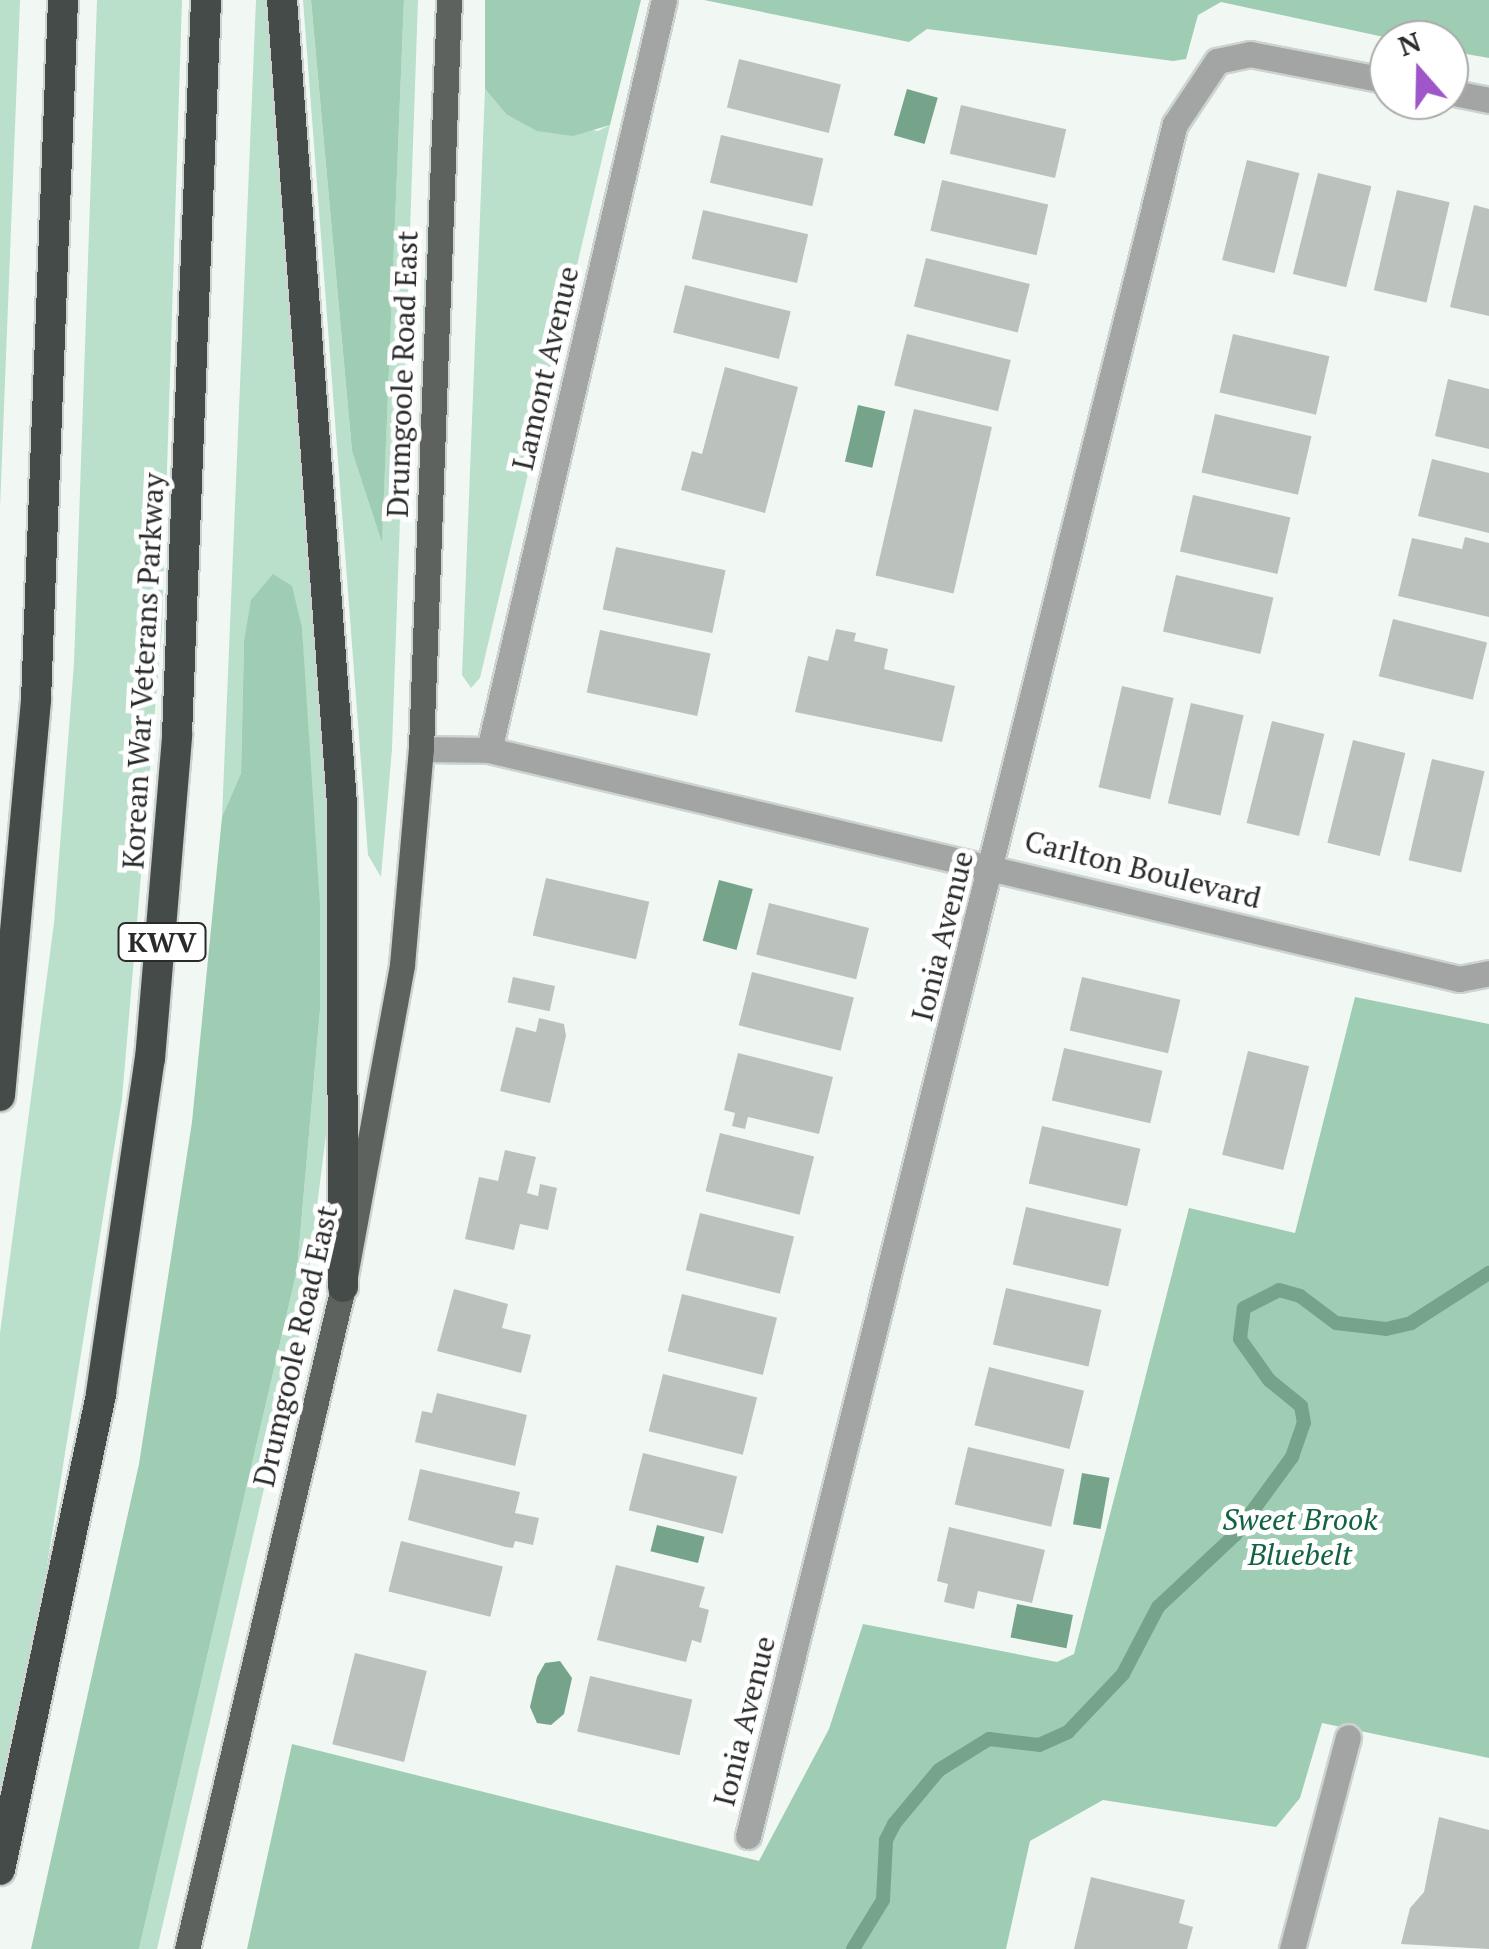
<!DOCTYPE html>
<style>
body{margin:0}
#map{position:relative;width:1489px;height:1949px;overflow:hidden;background:#f1f8f4;font-family:"PT Serif",serif}
div>[style]{position:absolute}
.green>*{inset:0;background:#badfcb}
.forest>*{inset:0;background:#9ecdb3}
.water>*{inset:0;background:#76a48b;transform-origin:0 0}
.stream>*{height:14px;margin:-7px;padding:0 7px;transform-origin:7px;border-radius:7px;background:#76a48b}
.building>*{inset:0;background:#bbc2be;transform-origin:0 0}
.roads{filter:drop-shadow(2px 0 #cdd3cf) drop-shadow(-2px 0 #cdd3cf) drop-shadow(0 2px #cdd3cf) drop-shadow(0 -2px #cdd3cf)}
.minor>*{height:25px;margin:-12.5px;padding:0 12.5px;transform-origin:12.5px;border-radius:12.5px;background:#a2a5a3}
.major>*{height:25px;margin:-12.5px;padding:0 12.5px;transform-origin:12.5px;border-radius:12.5px;background:#5d625f}
.highway>*{height:30px;margin:-15px;padding:0 15px;transform-origin:15px;border-radius:15px;background:#454b48}
span{translate:-50% -50%;white-space:nowrap;text-align:center;line-height:1.15;-webkit-text-stroke:10px #fff;paint-order:stroke}
.shield-label span{padding:2px 8px;background:#fff;border:2px solid;border-radius:8px;-webkit-text-stroke-width:0}
.shield-label{font-size:28px;color:#282b29;font-weight:700}
.street-label{font-size:30px;color:#282b29}
.park-label{font-size:30px;color:#136343;font-style:italic}
.north{position:absolute;left:1369px;top:20px;width:100px;height:100px;box-sizing:border-box;background:#fff;border:2px solid #a9aaa9;border-radius:50%;rotate:340deg;font-size:28px;font-weight:700;line-height:40px;text-align:center;color:#282b29}
.north::after{content:'';display:block;margin:auto;width:35px;height:45px;background:#9e56c9;clip-path:polygon(50% 0,100% 100%,50% 72%,0 100%)}
</style>
<div id="map">
<div class="green">
<i style="clip-path:polygon(0 0,20px 0,0 509px)"></i>
<i style="clip-path:polygon(97px 0,182px 0,162px 627px,122px 1099px,44px 1584px,0 1792px,0 1333px,54px 923px,74px 663px)"></i>
<i style="clip-path:polygon(256px 0,270px 0,330px 764px,330px 1103px,302px 1325px,157px 1949px,139px 1949px,297px 1270px,320px 1010px,302px 628px,244px 641px,241px 773px,222px 817px)"></i>
<i style="clip-path:polygon(303px 0,311px 0,352px 451px,382px 538px,404px 0,418px 0,392px 749px,381px 877px,368px 855px)"></i>
<i style="clip-path:polygon(485px 89px,506px 114px,598px 131px,610px 125px,480px 678px,471px 688px,462px 675px)"></i>
</div>
<div class="forest">
<i style="clip-path:polygon(311px 0,404px 0,382px 542px,352px 451px)"></i>
<i style="clip-path:polygon(485px 0,641px 0,610px 125px,573px 136px,537px 131px,506px 114px,485px 89px)"></i>
<i style="clip-path:polygon(704px 0,1489px 0,1489px 58px,1449px 51px,1449px 40px,1398px 40px,1221px 2px,1198px 15px,1186px 59px,1173px 61px,927px 29px,909px 42px)"></i>
<i style="clip-path:polygon(273px 574px,292px 586px,302px 628px,320px 905px,320px 1010px,297px 1270px,139px 1949px,31px 1949px,139px 1464px,192px 1122px,222px 817px,241px 773px,244px 641px,251px 600px)"></i>
<i style="clip-path:polygon(1355px 997px,1489px 1024px,1489px 1758px,1322px 1723px,1300px 1798px,1276px 1827px,1103px 1800px,1030px 1841px,1006px 1949px,247px 1949px,292px 1744px,759px 1861px,829px 1729px,863px 1624px,1057px 1662px,1074px 1654px,1189px 1208px,1295px 1233px)"></i>
</div>
<div class="water">
<i style="left:907px;top:89px;width:32px;height:48px;rotate:16deg"></i>
<i style="left:858px;top:405px;width:28px;height:58px;rotate:13deg"></i>
<i style="left:719px;top:880px;width:35px;height:63px;rotate:15deg"></i>
<i style="left:1082px;top:1473px;width:28px;height:52px;rotate:10deg"></i>
<i style="left:657px;top:1525px;width:49px;height:27px;rotate:14deg"></i>
<i style="left:1017px;top:1604px;width:57px;height:34px;rotate:11deg"></i>
<i style="clip-path:polygon(560px 1661px,572px 1678px,564px 1714px,551px 1725px,537px 1723px,530px 1707px,537px 1677px,545px 1663px)"></i>
</div>
<div class="stream">
<i style="left:853px;top:1949px;width:57px;rotate:-58.5deg"></i>
<i style="left:883px;top:1900px;width:60px;rotate:-87.1deg"></i>
<i style="left:886px;top:1840px;width:18px;rotate:-63deg"></i>
<i style="left:894px;top:1824px;width:70px;rotate:-50.2deg"></i>
<i style="left:939px;top:1770px;width:59px;rotate:-31.8deg"></i>
<i style="left:989px;top:1739px;width:50px;rotate:6.8deg"></i>
<i style="left:1039px;top:1745px;width:32px;rotate:-24deg"></i>
<i style="left:1068px;top:1732px;width:80px;rotate:-46.5deg"></i>
<i style="left:1123px;top:1674px;width:76px;rotate:-62.4deg"></i>
<i style="left:1158px;top:1607px;width:105px;rotate:-43.1deg"></i>
<i style="left:1235px;top:1535px;width:97px;rotate:-53.8deg"></i>
<i style="left:1292px;top:1457px;width:36px;rotate:-71deg"></i>
<i style="left:1304px;top:1423px;width:17px;rotate:-100deg"></i>
<i style="left:1301px;top:1406px;width:41px;rotate:-140.9deg"></i>
<i style="left:1269px;top:1380px;width:50px;rotate:-125.3deg"></i>
<i style="left:1240px;top:1339px;width:31px;rotate:-83deg"></i>
<i style="left:1244px;top:1308px;width:39px;rotate:-27deg"></i>
<i style="left:1279px;top:1290px;width:22px;rotate:16deg"></i>
<i style="left:1300px;top:1296px;width:45px;rotate:36.9deg"></i>
<i style="left:1336px;top:1323px;width:50px;rotate:6.8deg"></i>
<i style="left:1386px;top:1329px;width:26px;rotate:-13deg"></i>
<i style="left:1411px;top:1323px;width:93px;rotate:-32.7deg"></i>
</div>
<div class="building">
<i style="left:739px;top:59px;width:105px;height:50px;rotate:14deg"></i>
<i style="left:961px;top:105px;width:108px;height:50px;rotate:13deg"></i>
<i style="left:721px;top:135px;width:105px;height:49px;rotate:13deg"></i>
<i style="left:1247px;top:160px;width:54px;height:103px;rotate:14deg"></i>
<i style="left:1318px;top:173px;width:55px;height:104px;rotate:14deg"></i>
<i style="left:942px;top:180px;width:109px;height:52px;rotate:13deg"></i>
<i style="left:1397px;top:190px;width:54px;height:103px;rotate:13deg"></i>
<i style="clip-path:polygon(1474px 205px,1489px 209px,1489px 316px,1450px 307px)"></i>
<i style="left:703px;top:210px;width:108px;height:50px;rotate:13deg"></i>
<i style="left:926px;top:258px;width:107px;height:50px;rotate:14deg"></i>
<i style="left:685px;top:285px;width:109px;height:49px;rotate:14deg"></i>
<i style="left:907px;top:334px;width:107px;height:53px;rotate:14deg"></i>
<i style="left:1233px;top:334px;width:99px;height:60px;rotate:13deg"></i>
<i style="clip-path:polygon(725px 367px,798px 387px,765px 513px,681px 490px,692px 451px,702px 454px)"></i>
<i style="clip-path:polygon(1448px 379px,1489px 389px,1489px 449px,1435px 436px)"></i>
<i style="left:914px;top:409px;width:80px;height:171px;rotate:13deg"></i>
<i style="left:1215px;top:414px;width:99px;height:60px;rotate:13deg"></i>
<i style="clip-path:polygon(1432px 459px,1489px 473px,1489px 533px,1418px 516px)"></i>
<i style="left:1193px;top:495px;width:100px;height:58px;rotate:13deg"></i>
<i style="clip-path:polygon(1465px 537px,1489px 543px,1489px 617px,1398px 596px,1412px 538px,1462px 549px)"></i>
<i style="left:616px;top:547px;width:112px;height:64px;rotate:12deg"></i>
<i style="left:1176px;top:575px;width:100px;height:58px;rotate:13deg"></i>
<i style="left:1393px;top:619px;width:97px;height:59px;rotate:14deg"></i>
<i style="clip-path:polygon(836px 629px,856px 633px,854px 641px,888px 649px,884px 669px,955px 686px,942px 742px,795px 712px,808px 656px,828px 661px)"></i>
<i style="left:600px;top:630px;width:113px;height:64px;rotate:12deg"></i>
<i style="left:1122px;top:686px;width:53px;height:104px;rotate:13deg"></i>
<i style="left:1191px;top:703px;width:54px;height:103px;rotate:13deg"></i>
<i style="left:1272px;top:721px;width:54px;height:105px;rotate:14deg"></i>
<i style="left:1353px;top:740px;width:54px;height:106px;rotate:14deg"></i>
<i style="left:1432px;top:759px;width:54px;height:104px;rotate:13deg"></i>
<i style="left:546px;top:878px;width:106px;height:59px;rotate:13deg"></i>
<i style="left:769px;top:903px;width:103px;height:53px;rotate:14deg"></i>
<i style="left:752px;top:972px;width:105px;height:55px;rotate:14deg"></i>
<i style="left:513px;top:977px;width:43px;height:26px;rotate:12deg"></i>
<i style="left:1082px;top:977px;width:101px;height:55px;rotate:13deg"></i>
<i style="clip-path:polygon(539px 1018px,564px 1024px,566px 1036px,550px 1103px,500px 1091px,516px 1027px,536px 1032px)"></i>
<i style="left:1064px;top:1048px;width:101px;height:54px;rotate:13deg"></i>
<i style="left:1248px;top:1051px;width:63px;height:107px;rotate:14deg"></i>
<i style="clip-path:polygon(738px 1053px,833px 1077px,819px 1134px,748px 1117px,745px 1129px,732px 1126px,735px 1113px,724px 1110px)"></i>
<i style="left:1042px;top:1126px;width:101px;height:59px;rotate:13deg"></i>
<i style="left:720px;top:1133px;width:97px;height:60px;rotate:14deg"></i>
<i style="clip-path:polygon(505px 1150px,536px 1157px,527px 1193px,538px 1196px,540px 1184px,557px 1188px,548px 1230px,520px 1224px,514px 1250px,465px 1239px,479px 1177px,498px 1181px)"></i>
<i style="left:1026px;top:1207px;width:98px;height:59px;rotate:13deg"></i>
<i style="left:700px;top:1213px;width:97px;height:59px;rotate:14deg"></i>
<i style="left:1006px;top:1288px;width:98px;height:58px;rotate:13deg"></i>
<i style="clip-path:polygon(454px 1289px,508px 1304px,502px 1328px,531px 1335px,521px 1373px,437px 1351px)"></i>
<i style="left:682px;top:1294px;width:98px;height:59px;rotate:14deg"></i>
<i style="left:989px;top:1367px;width:98px;height:60px;rotate:14deg"></i>
<i style="left:663px;top:1374px;width:97px;height:59px;rotate:14deg"></i>
<i style="clip-path:polygon(437px 1393px,527px 1415px,515px 1466px,415px 1442px,422px 1411px,432px 1413px)"></i>
<i style="left:968px;top:1447px;width:99px;height:59px;rotate:13deg"></i>
<i style="left:643px;top:1453px;width:97px;height:59px;rotate:14deg"></i>
<i style="clip-path:polygon(420px 1469px,520px 1492px,515px 1513px,539px 1518px,533px 1545px,515px 1541px,513px 1548px,506px 1547px,408px 1520px)"></i>
<i style="clip-path:polygon(949px 1527px,1045px 1550px,1032px 1603px,978px 1591px,974px 1609px,944px 1602px,948px 1584px,937px 1581px)"></i>
<i style="left:401px;top:1541px;width:105px;height:52px;rotate:14deg"></i>
<i style="clip-path:polygon(616px 1565px,705px 1587px,699px 1607px,709px 1610px,701px 1643px,692px 1640px,686px 1662px,597px 1640px)"></i>
<i style="left:355px;top:1653px;width:74px;height:94px;rotate:14deg"></i>
<i style="left:590px;top:1676px;width:105px;height:57px;rotate:13deg"></i>
<i style="clip-path:polygon(1439px 1817px,1489px 1830px,1489px 1949px,1401px 1944px,1410px 1908px,1424px 1892px)"></i>
<i style="clip-path:polygon(1091px 1877px,1185px 1900px,1179px 1923px,1193px 1927px,1187px 1949px,1074px 1949px)"></i>
</div>
<div class="roads">
<div class="minor">
<i style="left:1449px;top:92px;width:41px;rotate:11.3deg"></i>
<i style="left:421px;top:749px;width:68px;rotate:0.8deg"></i>
<i style="left:489px;top:750px;width:997px;rotate:13.28deg"></i>
<i style="left:1459px;top:979px;width:31px;rotate:-11deg"></i>
<i style="left:489px;top:750px;width:770px;rotate:-76.87deg"></i>
<i style="left:748px;top:1836px;width:1764px;rotate:-76deg"></i>
<i style="left:1175px;top:124px;width:76px;rotate:-56.3deg"></i>
<i style="left:1217px;top:61px;width:34px;rotate:-12deg"></i>
<i style="left:1250px;top:54px;width:142px;rotate:11deg"></i>
<i style="left:1292px;top:1949px;width:219px;rotate:-75.2deg"></i>
</div>
<div class="major">
<i style="left:187px;top:1949px;width:680px;rotate:-76.74deg"></i>
<i style="left:343px;top:1287px;width:327px;rotate:-79.6deg"></i>
<i style="left:402px;top:965px;width:217px;rotate:-85deg"></i>
<i style="left:421px;top:749px;width:750px;rotate:-87.86deg"></i>
</div>
<div class="highway">
<i style="left:282px;top:0;width:806px;rotate:85.73deg"></i>
<i style="left:342px;top:804px;width:483px;rotate:89.9deg"></i>
<i style="left:0;top:1096px;width:398px;rotate:-84.8deg"></i>
<i style="left:36px;top:700px;width:701px;rotate:-87.79deg"></i>
<i style="left:0;top:1870px;width:488px;rotate:-78deg"></i>
<i style="left:101px;top:1393px;width:338px;rotate:-81.7deg"></i>
<i style="left:150px;top:1059px;width:325px;rotate:-85.2deg"></i>
<i style="left:177px;top:735px;width:736px;rotate:-87.74deg"></i>
</div>
</div>
<div class="shield-label">
<span style="left:162px;top:942px">KWV</span>
</div>
<div class="street-label">
<span style="left:545px;top:368px;rotate:-77deg">Lamont Avenue</span>
<span style="left:402px;top:374px;rotate:-88deg">Drumgoole Road East</span>
<span style="left:143px;top:671px;rotate:-87deg">Korean War Veterans Parkway</span>
<span style="left:1143px;top:869px;rotate:14deg">Carlton Boulevard</span>
<span style="left:942px;top:936px;rotate:-76deg">Ionia Avenue</span>
<span style="left:295px;top:1346px;rotate:-77deg">Drumgoole Road East</span>
<span style="left:744px;top:1721px;rotate:-76deg">Ionia Avenue</span>
</div>
<div class="park-label">
<span style="left:1300px;top:1536px">Sweet Brook<br>Bluebelt</span>
</div>
<div class="north">N</div>
</div>
